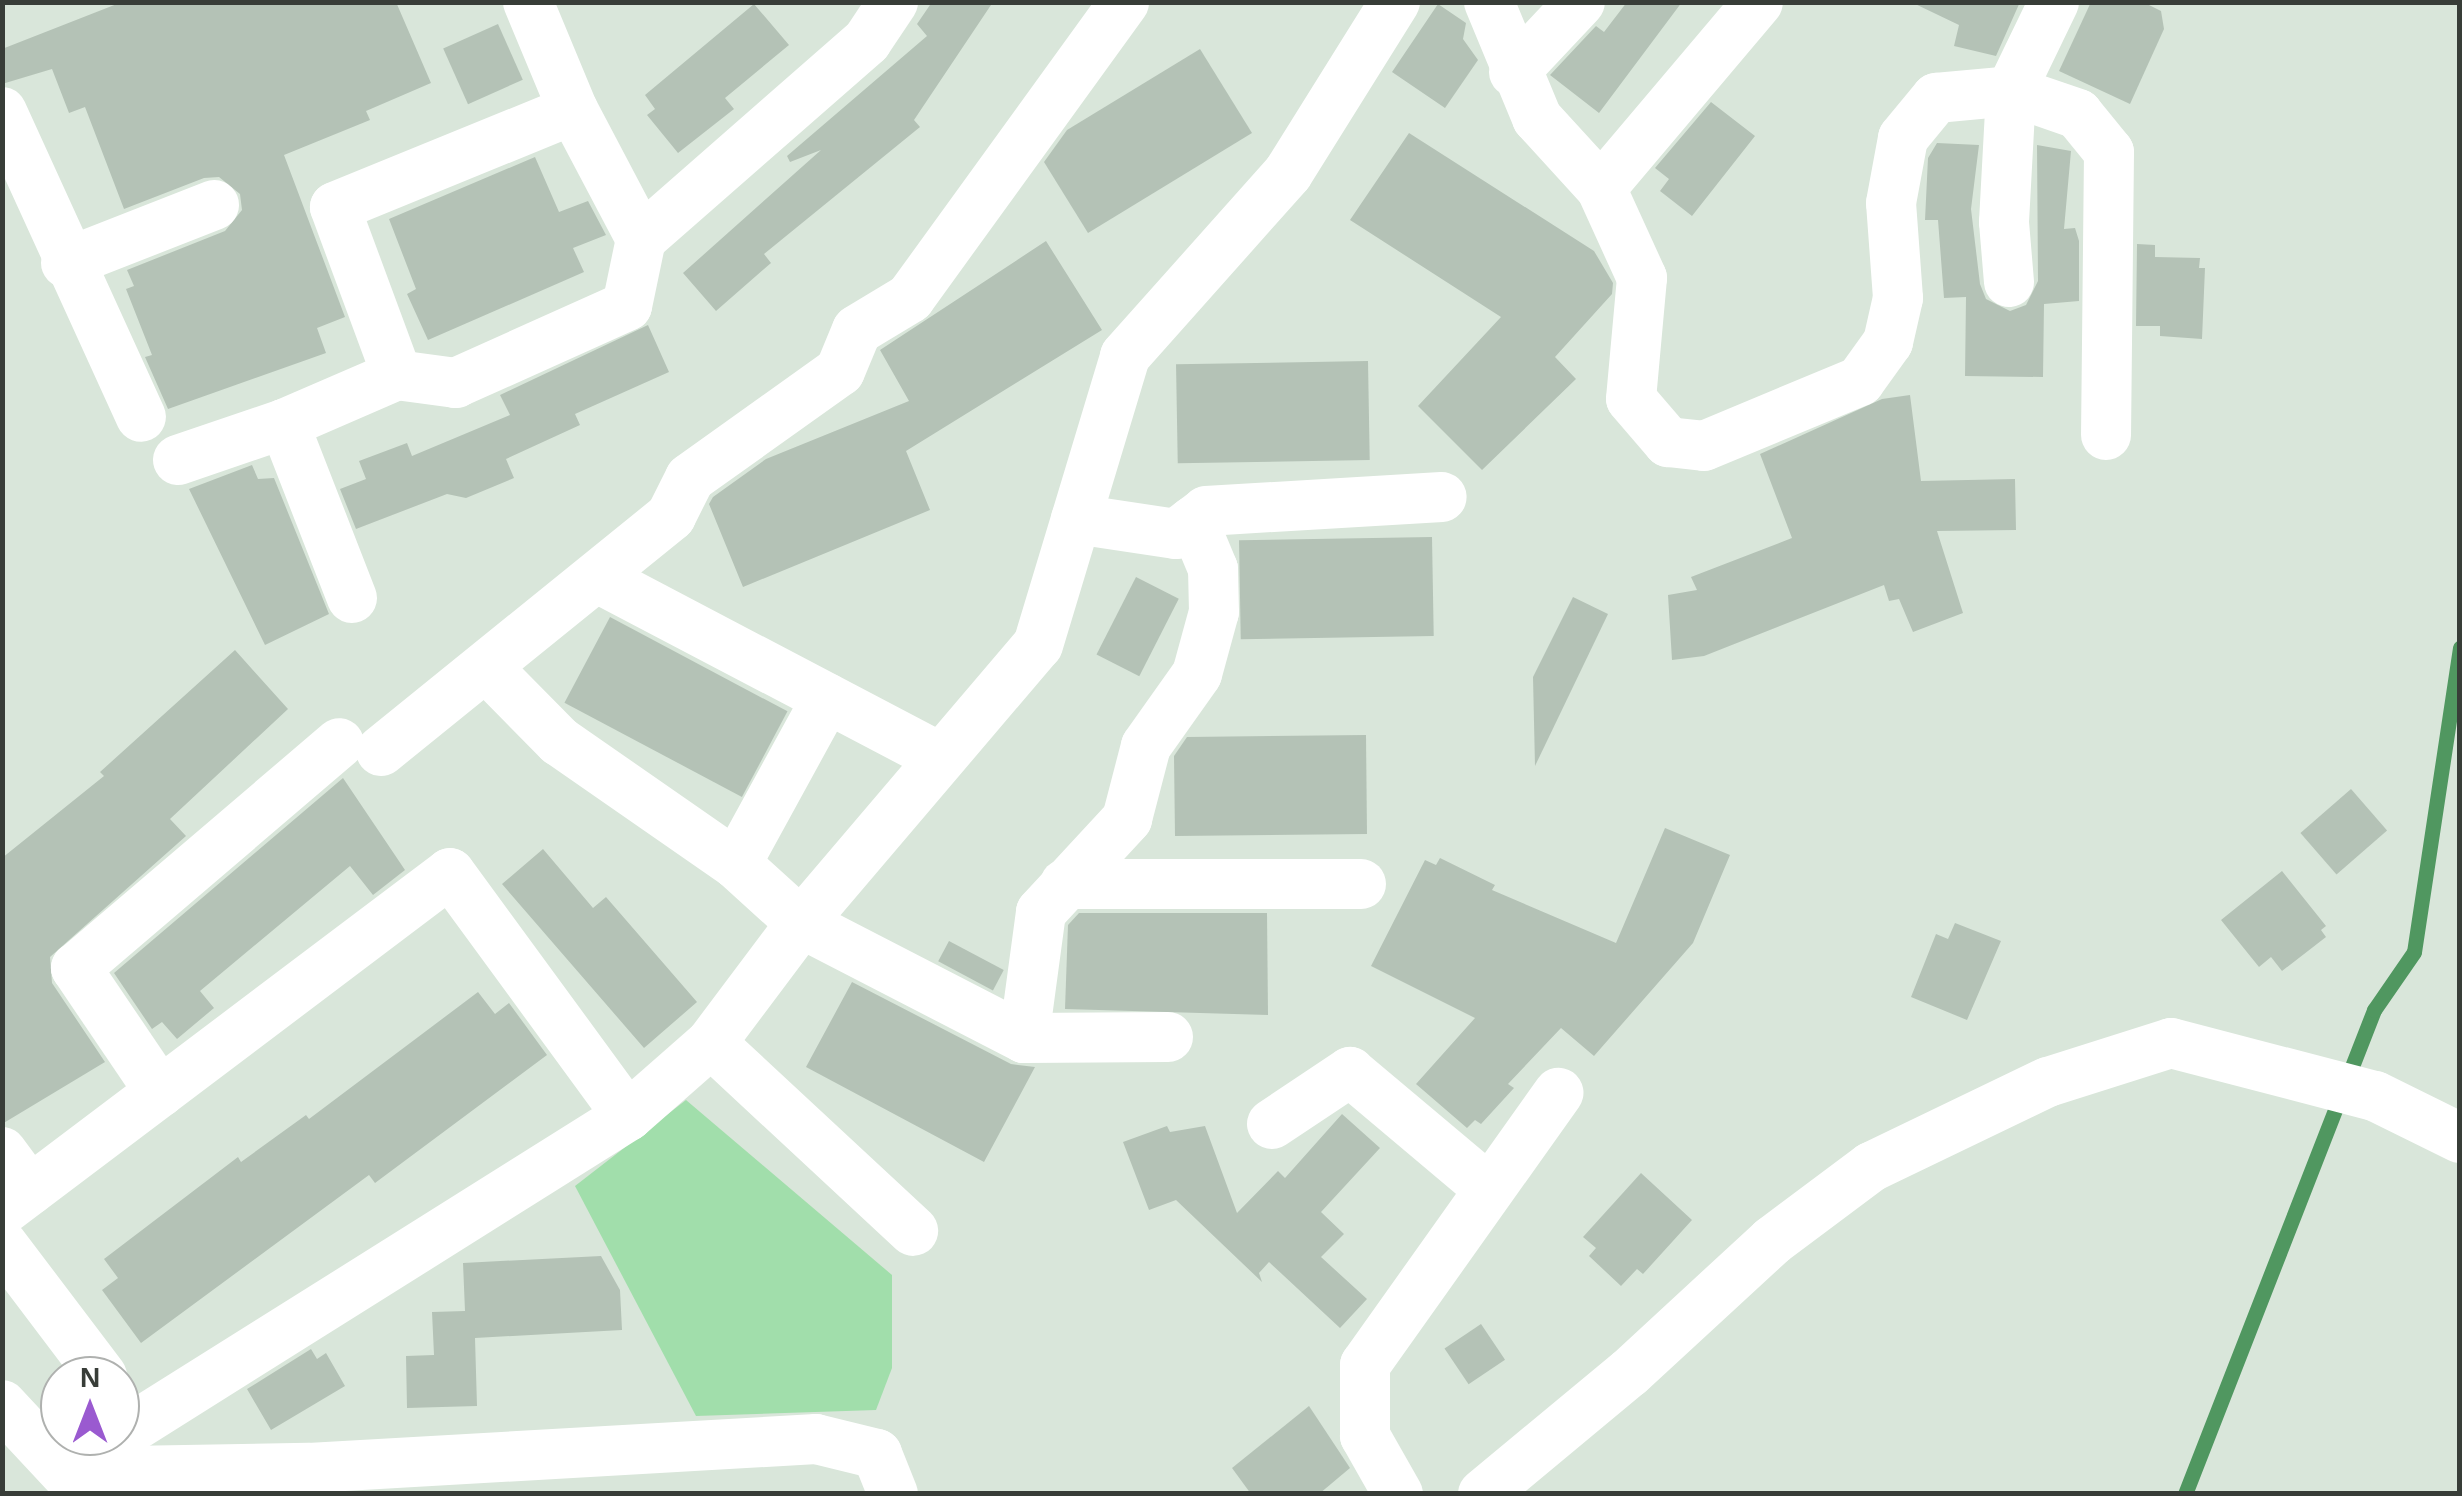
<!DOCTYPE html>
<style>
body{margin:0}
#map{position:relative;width:2462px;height:1496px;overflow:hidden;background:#d9e6da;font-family:Arial,sans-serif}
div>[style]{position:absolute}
.green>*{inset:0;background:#a1deab}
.stream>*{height:15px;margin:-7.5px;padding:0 7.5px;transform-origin:7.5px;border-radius:7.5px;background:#509760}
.building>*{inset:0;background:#b4c2b6;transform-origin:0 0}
.street>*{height:50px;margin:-25px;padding:0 25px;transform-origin:25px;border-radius:25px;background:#fff}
span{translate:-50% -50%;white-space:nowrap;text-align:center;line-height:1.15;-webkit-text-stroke:8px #fff;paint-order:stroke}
.frame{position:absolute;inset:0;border:5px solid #383d38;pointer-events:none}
.north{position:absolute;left:40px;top:1356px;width:100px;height:100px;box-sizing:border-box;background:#fff;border:2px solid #afb1af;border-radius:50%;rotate:0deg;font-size:28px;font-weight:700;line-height:40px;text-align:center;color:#383d38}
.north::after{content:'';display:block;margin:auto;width:35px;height:45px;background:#9a5ad0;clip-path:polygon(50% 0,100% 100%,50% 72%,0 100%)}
</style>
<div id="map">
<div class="green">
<i style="clip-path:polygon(686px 1100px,892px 1275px,892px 1368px,876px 1410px,696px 1416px,575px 1186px)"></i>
</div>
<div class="stream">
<i style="left:2185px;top:1494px;width:520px;rotate:-68.67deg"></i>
<i style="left:2374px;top:1010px;width:70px;rotate:-55.4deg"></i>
<i style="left:2414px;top:952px;width:308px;rotate:-81.4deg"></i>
</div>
<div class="building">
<i style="clip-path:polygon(122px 2px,396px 2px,431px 83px,366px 111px,370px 120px,284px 155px,345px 317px,317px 328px,326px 353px,168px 409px,145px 357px,152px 355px,126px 289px,134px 286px,127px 270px,225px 231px,242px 210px,240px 194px,219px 177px,204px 178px,124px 209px,85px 107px,69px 113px,52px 69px,2px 84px,2px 49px)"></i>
<i style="clip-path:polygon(932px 2px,993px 2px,914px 120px,920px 127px,764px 254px,771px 263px,716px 311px,683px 273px,821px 150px,790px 162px,787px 156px,927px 36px,917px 24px)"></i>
<i style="clip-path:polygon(1627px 2px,1682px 2px,1599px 113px,1550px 75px,1596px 26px,1604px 32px)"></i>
<i style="clip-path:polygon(1911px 2px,2020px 2px,1996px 56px,1954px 46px,1959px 25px)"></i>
<i style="clip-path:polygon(2091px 2px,2143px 2px,2161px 11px,2164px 29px,2130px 104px,2059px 71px)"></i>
<i style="clip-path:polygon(754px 4px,789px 45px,725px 98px,734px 109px,678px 153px,647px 115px,655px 109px,645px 95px)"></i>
<i style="clip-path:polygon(1438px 4px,1466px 23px,1463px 39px,1478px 60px,1445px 108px,1392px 72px)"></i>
<i style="left:498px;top:24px;width:61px;height:60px;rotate:66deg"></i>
<i style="clip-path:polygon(1200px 49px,1252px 133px,1088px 233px,1044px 162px,1067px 130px)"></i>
<i style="clip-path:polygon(1711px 102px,1755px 136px,1692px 216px,1660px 191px,1669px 179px,1655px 168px)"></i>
<i style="clip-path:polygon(1409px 133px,1594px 251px,1613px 283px,1612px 294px,1555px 357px,1576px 379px,1482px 470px,1418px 406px,1501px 317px,1350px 220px)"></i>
<i style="clip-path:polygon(1937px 143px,1979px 145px,1971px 209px,1980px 284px,1986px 299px,2010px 311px,2026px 305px,2038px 281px,2037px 145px,2071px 151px,2064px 229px,2075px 228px,2079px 241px,2079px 301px,2044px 304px,2043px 377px,1965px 376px,1966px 297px,1944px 298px,1938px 220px,1925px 220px,1928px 158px)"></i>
<i style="clip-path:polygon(535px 157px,559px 212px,588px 201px,606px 235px,573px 248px,584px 272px,428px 340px,407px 294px,416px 289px,389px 219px)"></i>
<i style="clip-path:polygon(1046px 241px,1102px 330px,906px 451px,930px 510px,743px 587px,709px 504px,713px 497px,766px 459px,909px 401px,880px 350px)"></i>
<i style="clip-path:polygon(2137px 244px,2155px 245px,2155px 257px,2200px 258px,2199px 268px,2205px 268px,2202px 339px,2160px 336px,2160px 326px,2136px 326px)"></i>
<i style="clip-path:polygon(648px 325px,669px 372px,575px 414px,580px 425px,506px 459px,514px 478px,466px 498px,447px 494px,356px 529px,340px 489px,366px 479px,359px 461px,407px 443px,412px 456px,510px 415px,500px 395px)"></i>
<i style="left:1368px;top:361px;width:99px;height:192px;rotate:89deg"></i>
<i style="clip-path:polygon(1910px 395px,1921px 481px,2015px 479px,2016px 530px,1937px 531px,1963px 613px,1913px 632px,1899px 599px,1889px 601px,1884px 585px,1704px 656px,1672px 660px,1668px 595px,1697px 590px,1691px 577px,1792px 538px,1760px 454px,1882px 399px)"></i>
<i style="clip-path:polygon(252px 465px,258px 479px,274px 478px,329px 614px,265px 645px,189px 489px)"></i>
<i style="left:1432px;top:537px;width:99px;height:193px;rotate:89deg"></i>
<i style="left:1136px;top:577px;width:48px;height:87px;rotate:27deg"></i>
<i style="clip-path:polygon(1573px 597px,1608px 614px,1535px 766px,1533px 677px)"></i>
<i style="left:610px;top:617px;width:201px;height:97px;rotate:28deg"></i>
<i style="clip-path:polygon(235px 650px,288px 709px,170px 819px,186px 836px,50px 957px,52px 983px,105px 1062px,2px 1124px,2px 858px,104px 776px,100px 772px)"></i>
<i style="clip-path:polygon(1366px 735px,1367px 834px,1175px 836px,1174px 756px,1187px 737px)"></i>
<i style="clip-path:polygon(343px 778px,405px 870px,373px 895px,350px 866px,200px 991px,214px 1008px,177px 1039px,162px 1022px,152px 1029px,114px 973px)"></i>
<i style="left:2351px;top:789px;width:55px;height:67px;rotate:49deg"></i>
<i style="clip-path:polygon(1665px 828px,1730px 855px,1693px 943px,1594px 1056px,1561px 1028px,1508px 1084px,1514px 1088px,1481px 1124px,1475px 1120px,1467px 1128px,1416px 1084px,1475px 1018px,1371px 966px,1425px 860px,1436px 865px,1440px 858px,1495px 885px,1492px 890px,1616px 943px)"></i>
<i style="clip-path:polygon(543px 849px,593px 908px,606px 897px,697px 1002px,644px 1048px,502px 884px)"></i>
<i style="clip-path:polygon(2282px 871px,2326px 926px,2321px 930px,2326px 937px,2282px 971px,2271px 957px,2259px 967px,2221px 920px)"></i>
<i style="clip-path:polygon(1079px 913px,1267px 913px,1268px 1015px,1065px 1009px,1068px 925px)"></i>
<i style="clip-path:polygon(1955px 923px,2001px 941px,1967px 1020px,1911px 997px,1936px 934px,1948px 939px)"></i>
<i style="left:949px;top:941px;width:62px;height:23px;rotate:28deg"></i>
<i style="clip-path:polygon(852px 982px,1011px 1064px,1035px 1067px,984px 1162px,806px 1067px)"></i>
<i style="clip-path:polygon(478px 992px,495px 1014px,509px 1003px,547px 1055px,375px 1183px,369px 1175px,141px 1343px,102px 1290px,118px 1278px,104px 1259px,238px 1157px,241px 1162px,306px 1115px,309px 1119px)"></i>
<i style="clip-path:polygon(1342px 1114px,1380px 1148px,1321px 1212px,1344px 1234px,1321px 1257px,1367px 1299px,1340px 1328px,1269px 1262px,1259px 1273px,1262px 1282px,1176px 1200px,1149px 1210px,1123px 1142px,1167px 1126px,1170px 1132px,1205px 1126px,1237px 1213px,1278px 1171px,1285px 1178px)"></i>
<i style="clip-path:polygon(1641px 1173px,1692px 1220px,1643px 1274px,1637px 1269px,1621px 1286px,1589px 1256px,1596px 1248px,1583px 1237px)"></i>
<i style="clip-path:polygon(601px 1256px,620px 1290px,622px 1330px,475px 1338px,477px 1406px,407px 1408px,406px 1356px,434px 1355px,432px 1312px,465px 1311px,463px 1263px)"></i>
<i style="left:1481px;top:1324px;width:43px;height:44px;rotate:56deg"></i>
<i style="clip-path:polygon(311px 1349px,317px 1359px,326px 1353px,345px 1386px,271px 1430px,247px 1389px)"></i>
<i style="clip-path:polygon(1309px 1406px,1350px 1468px,1319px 1494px,1251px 1494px,1232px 1468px)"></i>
</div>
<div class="street">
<i style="left:528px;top:2px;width:117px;rotate:67.4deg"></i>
<i style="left:573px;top:110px;width:146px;rotate:62.2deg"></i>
<i style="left:641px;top:239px;width:68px;rotate:101.8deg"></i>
<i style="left:627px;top:306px;width:188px;rotate:155.8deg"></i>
<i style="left:456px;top:383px;width:60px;rotate:-172.3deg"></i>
<i style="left:397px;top:375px;width:179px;rotate:-110.3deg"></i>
<i style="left:335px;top:207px;width:257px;rotate:-22.2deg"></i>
<i style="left:1489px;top:2px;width:126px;rotate:67.5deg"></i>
<i style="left:1537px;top:118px;width:95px;rotate:47.6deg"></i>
<i style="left:1601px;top:188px;width:99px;rotate:65.5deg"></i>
<i style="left:1642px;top:278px;width:121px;rotate:95.2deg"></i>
<i style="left:1631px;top:399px;width:57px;rotate:49.3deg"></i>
<i style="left:1668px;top:442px;width:36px;rotate:6deg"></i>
<i style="left:1704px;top:446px;width:169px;rotate:-22.6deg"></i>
<i style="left:1860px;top:381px;width:48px;rotate:-54.3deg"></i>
<i style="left:1888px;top:342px;width:45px;rotate:-77.2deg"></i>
<i style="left:1898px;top:298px;width:95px;rotate:-94.2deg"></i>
<i style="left:1891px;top:203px;width:66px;rotate:-79.5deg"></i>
<i style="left:1903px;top:138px;width:52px;rotate:-50.5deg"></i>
<i style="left:1936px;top:98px;width:75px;rotate:-5.3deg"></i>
<i style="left:2011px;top:91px;width:71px;rotate:18.9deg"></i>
<i style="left:2078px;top:114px;width:49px;rotate:50.8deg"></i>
<i style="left:2109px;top:152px;width:283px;rotate:90.6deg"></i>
<i style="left:1514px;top:72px;width:96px;rotate:-46.7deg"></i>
<i style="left:2px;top:112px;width:335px;rotate:65.5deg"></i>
<i style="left:1601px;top:188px;width:243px;rotate:-49.8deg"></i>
<i style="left:641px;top:239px;width:300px;rotate:-41.2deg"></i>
<i style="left:867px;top:41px;width:47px;rotate:-56.3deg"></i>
<i style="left:66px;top:263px;width:159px;rotate:-21.4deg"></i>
<i style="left:2009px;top:282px;width:60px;rotate:-94.8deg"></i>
<i style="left:2004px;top:222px;width:131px;rotate:-86.9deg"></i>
<i style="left:2011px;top:91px;width:99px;rotate:-64.2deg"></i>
<i style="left:178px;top:460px;width:112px;rotate:-18.8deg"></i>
<i style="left:1076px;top:519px;width:101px;rotate:8.5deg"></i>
<i style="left:1176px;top:534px;width:38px;rotate:-37deg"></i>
<i style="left:1206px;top:511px;width:236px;rotate:-3.4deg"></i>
<i style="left:598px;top:578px;width:387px;rotate:27.7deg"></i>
<i style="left:352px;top:598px;width:187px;rotate:-111.3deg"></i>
<i style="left:284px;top:424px;width:123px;rotate:-23.4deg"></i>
<i style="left:487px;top:668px;width:103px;rotate:45.4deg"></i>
<i style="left:559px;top:741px;width:216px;rotate:34.8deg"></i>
<i style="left:736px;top:864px;width:88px;rotate:42.2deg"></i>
<i style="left:801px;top:923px;width:251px;rotate:27.3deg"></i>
<i style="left:1024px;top:1038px;width:144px;rotate:-0.4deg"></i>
<i style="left:381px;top:751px;width:373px;rotate:-39deg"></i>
<i style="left:671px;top:516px;width:42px;rotate:-63.4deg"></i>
<i style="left:690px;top:478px;width:184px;rotate:-35.5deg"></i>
<i style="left:840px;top:371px;width:44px;rotate:-67.5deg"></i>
<i style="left:857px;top:330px;width:62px;rotate:-31.1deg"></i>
<i style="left:910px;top:298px;width:365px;rotate:-54.1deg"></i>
<i style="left:736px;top:864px;width:189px;rotate:-61.3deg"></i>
<i style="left:1065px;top:884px;width:296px"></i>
<i style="left:1024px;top:1038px;width:127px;rotate:-82.3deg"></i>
<i style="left:1041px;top:912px;width:127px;rotate:-47.2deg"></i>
<i style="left:1127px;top:819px;width:75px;rotate:-75.4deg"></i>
<i style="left:1146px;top:746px;width:88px;rotate:-54.7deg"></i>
<i style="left:1197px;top:674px;width:64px;rotate:-74.7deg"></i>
<i style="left:1214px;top:612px;width:43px;rotate:-91.3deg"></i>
<i style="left:1213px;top:569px;width:52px;rotate:-112.6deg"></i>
<i style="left:711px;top:1043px;width:276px;rotate:42.9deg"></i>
<i style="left:160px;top:1092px;width:150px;rotate:-124.1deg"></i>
<i style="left:76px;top:968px;width:346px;rotate:-40.5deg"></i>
<i style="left:1272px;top:1124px;width:94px;rotate:-33.7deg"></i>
<i style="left:1350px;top:1072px;width:182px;rotate:40.1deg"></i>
<i style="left:2px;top:1152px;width:47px;rotate:53.6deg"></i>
<i style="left:2px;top:1211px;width:561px;rotate:-37.03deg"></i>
<i style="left:450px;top:873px;width:301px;rotate:53.8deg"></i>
<i style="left:2px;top:1244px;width:166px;rotate:52.9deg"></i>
<i style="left:2px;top:1405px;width:122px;rotate:47deg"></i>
<i style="left:120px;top:1435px;width:600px;rotate:-32.13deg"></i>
<i style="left:628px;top:1116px;width:111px;rotate:-41.3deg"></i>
<i style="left:711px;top:1043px;width:150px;rotate:-53.1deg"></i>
<i style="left:801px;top:923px;width:365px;rotate:-49.6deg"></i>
<i style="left:1038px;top:645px;width:302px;rotate:-73.2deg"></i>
<i style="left:1125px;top:356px;width:245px;rotate:-48.3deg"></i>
<i style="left:1288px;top:173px;width:202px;rotate:-58deg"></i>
<i style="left:70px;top:1472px;width:239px;rotate:-1deg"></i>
<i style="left:309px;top:1468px;width:508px;rotate:-3.27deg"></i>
<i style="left:816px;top:1439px;width:63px;rotate:13.8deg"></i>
<i style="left:877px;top:1454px;width:43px;rotate:68.2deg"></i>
<i style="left:1398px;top:1494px;width:67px;rotate:-119.6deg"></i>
<i style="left:1365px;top:1436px;width:71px;rotate:-90deg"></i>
<i style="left:1365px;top:1365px;width:334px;rotate:-54.6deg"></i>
<i style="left:1483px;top:1494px;width:190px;rotate:-39.7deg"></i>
<i style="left:1629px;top:1373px;width:195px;rotate:-42.7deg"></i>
<i style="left:1772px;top:1241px;width:124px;rotate:-36.8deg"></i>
<i style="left:1871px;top:1167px;width:196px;rotate:-25.7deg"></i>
<i style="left:2048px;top:1082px;width:129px;rotate:-17.6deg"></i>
<i style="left:2171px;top:1043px;width:211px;rotate:14.6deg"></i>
<i style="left:2375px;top:1096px;width:95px;rotate:26.3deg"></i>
</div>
<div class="frame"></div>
<div class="north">N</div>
</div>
